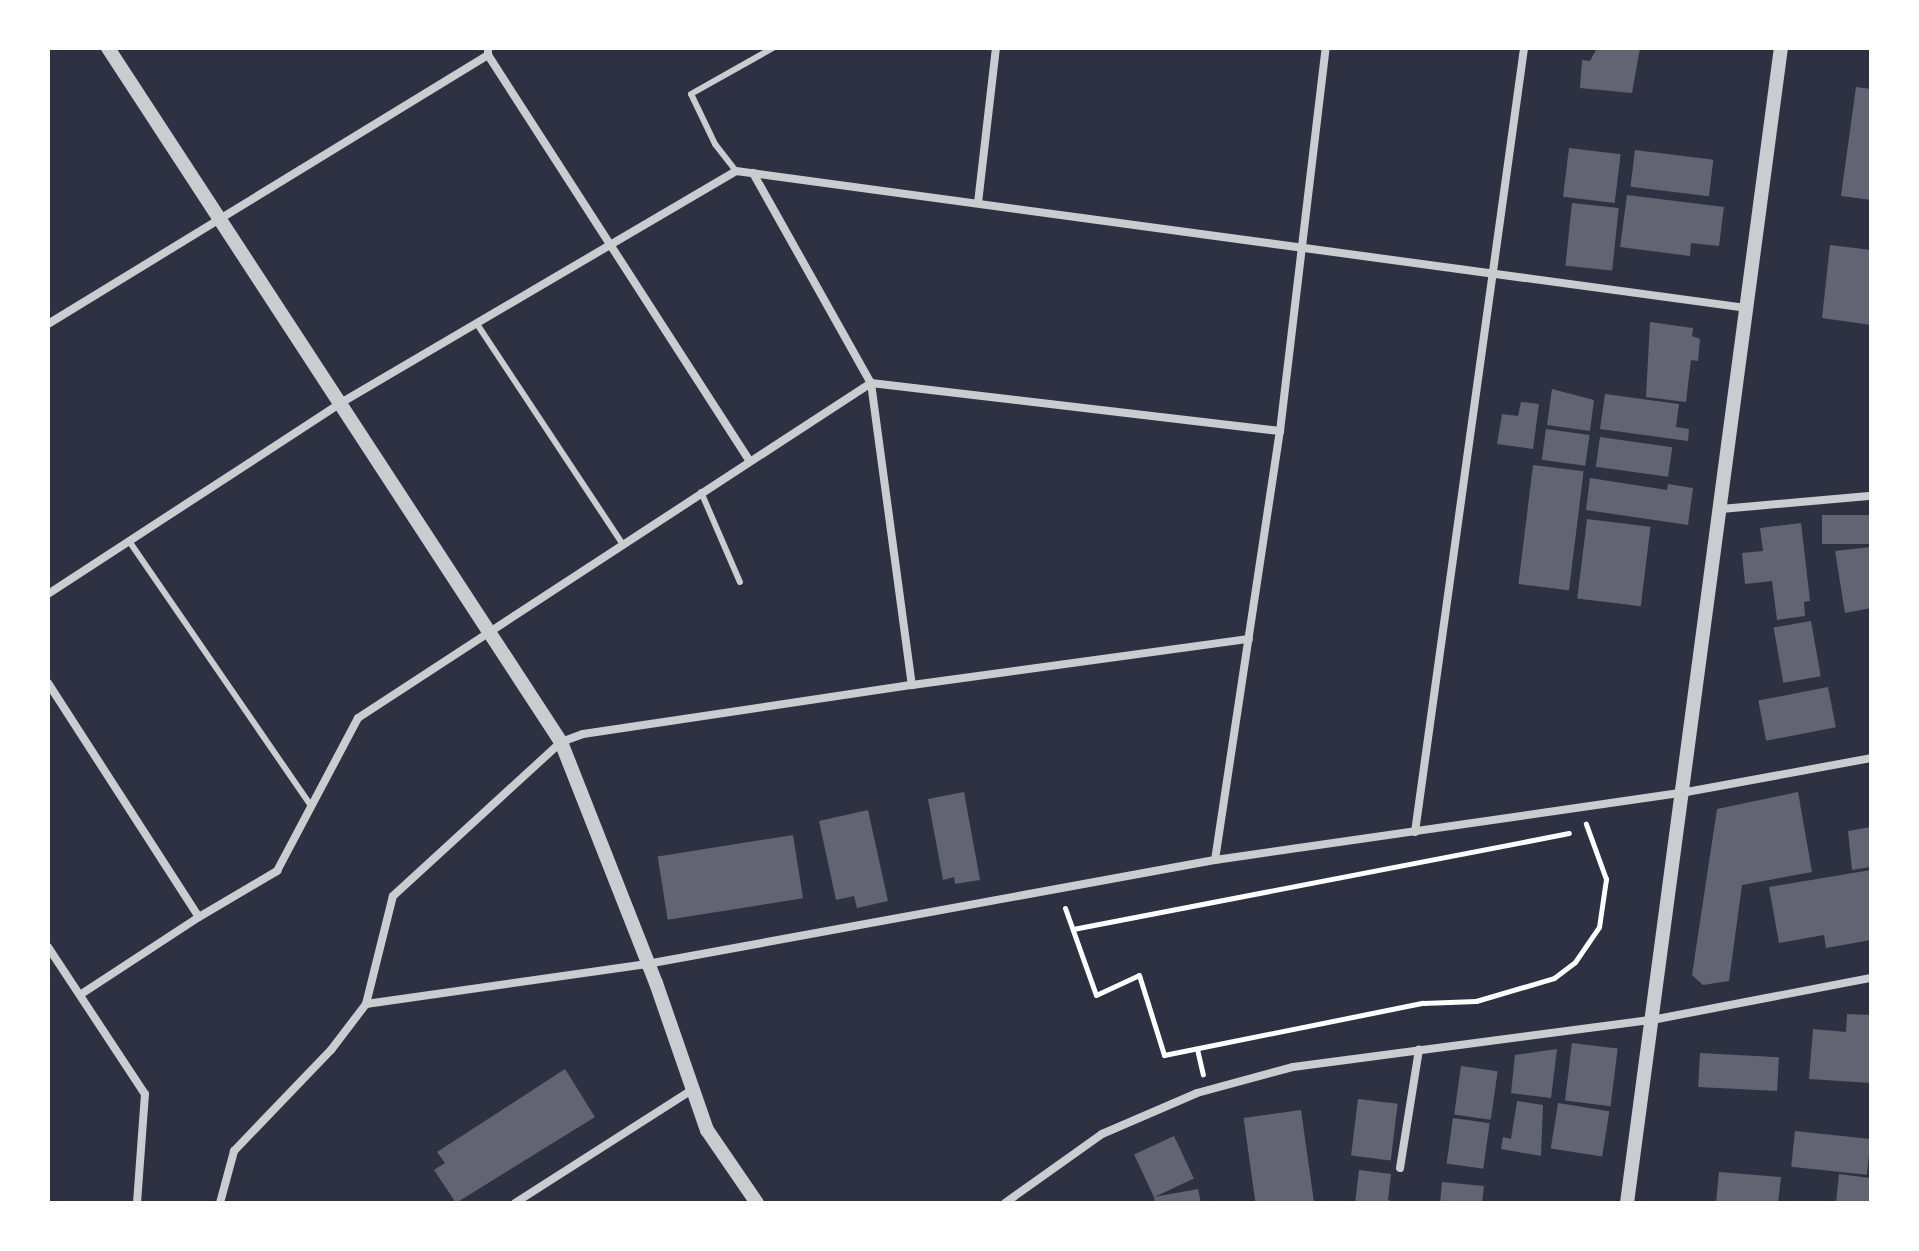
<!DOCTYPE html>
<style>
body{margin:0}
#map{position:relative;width:1919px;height:1251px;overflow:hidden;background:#2d3142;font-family:"Archivo Narrow",sans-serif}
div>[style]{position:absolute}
.building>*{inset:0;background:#626471;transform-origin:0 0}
.path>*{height:5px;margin:-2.5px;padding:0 2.5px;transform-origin:2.5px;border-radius:2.5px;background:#fff}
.service>*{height:6px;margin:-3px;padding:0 3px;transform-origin:3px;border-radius:3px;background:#caccd0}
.minor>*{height:8px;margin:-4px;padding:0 4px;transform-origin:4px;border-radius:4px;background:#caccd0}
.tertiary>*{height:14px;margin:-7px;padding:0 7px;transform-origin:7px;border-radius:7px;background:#caccd0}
span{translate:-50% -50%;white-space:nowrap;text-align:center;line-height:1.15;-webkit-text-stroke:8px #fff;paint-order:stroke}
.frame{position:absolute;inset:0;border:50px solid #fff;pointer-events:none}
</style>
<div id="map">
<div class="building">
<i style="clip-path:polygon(1597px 48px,1640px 48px,1632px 93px,1580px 88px,1582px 60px,1590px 61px)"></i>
<i style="clip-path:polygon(1856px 87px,1871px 89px,1871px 200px,1841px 196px)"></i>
<i style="left:1569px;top:148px;width:52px;height:49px;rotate:7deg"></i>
<i style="left:1635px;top:150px;width:79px;height:37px;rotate:7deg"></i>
<i style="clip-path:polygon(1627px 195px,1724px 207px,1719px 246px,1691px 243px,1690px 256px,1620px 247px)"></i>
<i style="left:1572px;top:203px;width:47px;height:63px;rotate:6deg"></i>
<i style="clip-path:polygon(1830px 245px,1871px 250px,1871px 325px,1822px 318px)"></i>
<i style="clip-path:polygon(1650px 322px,1693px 328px,1692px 336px,1700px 339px,1698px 361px,1691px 360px,1686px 402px,1646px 397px)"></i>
<i style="clip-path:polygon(1552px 389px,1594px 400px,1590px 431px,1547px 425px)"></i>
<i style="clip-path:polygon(1605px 394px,1679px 404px,1676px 427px,1689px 429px,1688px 441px,1600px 429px)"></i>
<i style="clip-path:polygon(1521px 402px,1539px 404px,1533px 449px,1497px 444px,1502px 414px,1518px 416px)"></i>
<i style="left:1546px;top:429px;width:44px;height:31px;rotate:8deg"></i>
<i style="left:1600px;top:437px;width:73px;height:30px;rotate:8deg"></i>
<i style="left:1533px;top:465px;width:51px;height:120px;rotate:7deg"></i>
<i style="clip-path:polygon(1590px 478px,1667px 490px,1668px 484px,1693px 488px,1688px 525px,1586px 510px)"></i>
<i style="left:1871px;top:515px;width:29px;height:49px;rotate:90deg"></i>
<i style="left:1587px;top:519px;width:64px;height:80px;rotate:7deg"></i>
<i style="clip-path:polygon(1801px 523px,1810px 601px,1804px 602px,1805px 616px,1777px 620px,1772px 581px,1745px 584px,1742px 553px,1763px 551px,1760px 528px)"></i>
<i style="clip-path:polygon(1871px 547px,1871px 608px,1845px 613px,1835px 551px)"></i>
<i style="left:1811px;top:621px;width:56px;height:38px;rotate:80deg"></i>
<i style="left:1828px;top:687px;width:41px;height:71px;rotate:79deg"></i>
<i style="clip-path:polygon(964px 792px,980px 880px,955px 884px,954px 877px,943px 880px,928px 799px)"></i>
<i style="clip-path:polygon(1798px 792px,1812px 872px,1742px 885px,1729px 981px,1703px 985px,1692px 975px,1717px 809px)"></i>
<i style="clip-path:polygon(868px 810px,888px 901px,857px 908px,854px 896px,836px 900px,819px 821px)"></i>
<i style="clip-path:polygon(1871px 827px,1871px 867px,1852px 870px,1848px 831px)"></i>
<i style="left:793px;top:835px;width:64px;height:137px;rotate:81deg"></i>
<i style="clip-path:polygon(1871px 870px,1871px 940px,1826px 948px,1824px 935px,1779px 943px,1769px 887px)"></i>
<i style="clip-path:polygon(1847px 1014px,1871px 1015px,1871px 1083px,1809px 1079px,1813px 1029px,1846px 1032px)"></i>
<i style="left:1572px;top:1043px;width:46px;height:58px;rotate:7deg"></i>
<i style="clip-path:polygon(1557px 1049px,1551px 1098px,1511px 1093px,1515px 1055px)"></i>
<i style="left:1700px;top:1053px;width:79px;height:34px;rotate:3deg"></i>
<i style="left:1461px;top:1066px;width:37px;height:49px;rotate:8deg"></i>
<i style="clip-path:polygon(565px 1069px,595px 1117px,456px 1203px,434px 1170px,445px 1163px,437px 1152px)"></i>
<i style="left:1358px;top:1099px;width:40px;height:57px;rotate:7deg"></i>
<i style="clip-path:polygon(1517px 1101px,1543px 1105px,1541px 1156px,1501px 1149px,1503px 1137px,1511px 1139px)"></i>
<i style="left:1558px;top:1103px;width:52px;height:46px;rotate:9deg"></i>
<i style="left:1301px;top:1110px;width:94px;height:58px;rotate:82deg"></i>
<i style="left:1453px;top:1118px;width:37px;height:46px;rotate:8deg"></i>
<i style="left:1795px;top:1131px;width:76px;height:36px;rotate:6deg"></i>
<i style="left:1174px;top:1136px;width:47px;height:44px;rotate:65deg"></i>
<i style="clip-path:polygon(1359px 1170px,1391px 1174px,1388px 1200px,1399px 1203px,1355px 1203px)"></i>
<i style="clip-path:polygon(1719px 1172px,1781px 1177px,1778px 1203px,1716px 1203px)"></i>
<i style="clip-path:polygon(1839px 1174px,1870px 1178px,1871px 1203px,1836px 1203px)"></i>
<i style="clip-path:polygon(1442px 1182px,1484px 1186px,1482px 1203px,1440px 1203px)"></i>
<i style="clip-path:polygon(1198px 1189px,1201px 1203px,1155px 1203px,1154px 1197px)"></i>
</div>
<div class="path">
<i style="left:1065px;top:908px;width:92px;rotate:70.4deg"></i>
<i style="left:1096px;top:995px;width:47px;rotate:-24.9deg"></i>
<i style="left:1139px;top:975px;width:84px;rotate:72.6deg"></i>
<i style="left:1164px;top:1055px;width:264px;rotate:-11.4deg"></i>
<i style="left:1423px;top:1003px;width:53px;rotate:-2.2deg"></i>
<i style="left:1476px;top:1001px;width:81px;rotate:-16.4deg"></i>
<i style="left:1554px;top:978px;width:26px;rotate:-37deg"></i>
<i style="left:1575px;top:962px;width:42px;rotate:-55.6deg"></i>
<i style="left:1599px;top:927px;width:49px;rotate:-81.7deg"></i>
<i style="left:1606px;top:879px;width:59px;rotate:-110deg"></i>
<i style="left:1073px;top:929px;width:505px;rotate:-10.95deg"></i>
<i style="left:1197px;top:1049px;width:26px;rotate:77deg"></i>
</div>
<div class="service">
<i style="left:736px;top:171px;width:34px;rotate:-128deg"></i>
<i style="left:715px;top:144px;width:55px;rotate:-115.6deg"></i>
<i style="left:691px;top:94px;width:94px;rotate:-29.3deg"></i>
<i style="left:477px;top:324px;width:263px;rotate:56.5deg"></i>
<i style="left:701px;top:492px;width:98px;rotate:66.6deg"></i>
<i style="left:129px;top:541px;width:321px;rotate:55.5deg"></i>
</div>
<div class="minor">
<i style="left:488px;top:48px;width:7px;rotate:90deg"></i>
<i style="left:488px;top:55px;width:483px;rotate:57.2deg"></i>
<i style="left:753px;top:173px;width:241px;rotate:60.7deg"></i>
<i style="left:871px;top:383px;width:305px;rotate:82.3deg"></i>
<i style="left:978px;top:203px;width:156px;rotate:-83.4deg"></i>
<i style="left:48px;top:324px;width:516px;rotate:-31.44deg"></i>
<i style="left:1721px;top:509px;width:151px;rotate:-5deg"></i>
<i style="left:48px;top:594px;width:348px;rotate:-33.1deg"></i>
<i style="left:339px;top:404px;width:460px;rotate:-30.4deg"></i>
<i style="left:736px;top:171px;width:1019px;rotate:7.72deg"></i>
<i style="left:48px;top:683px;width:278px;rotate:57.2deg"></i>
<i style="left:199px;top:917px;width:142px;rotate:146.8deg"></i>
<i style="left:1415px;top:832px;width:792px;rotate:-82.08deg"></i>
<i style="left:1215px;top:860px;width:434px;rotate:-81.4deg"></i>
<i style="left:1280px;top:431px;width:386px;rotate:-83.2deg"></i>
<i style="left:199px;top:917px;width:91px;rotate:-30.5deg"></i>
<i style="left:277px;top:871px;width:173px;rotate:-62.1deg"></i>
<i style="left:358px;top:718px;width:613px;rotate:-33.15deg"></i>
<i style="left:871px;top:383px;width:412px;rotate:6.7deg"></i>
<i style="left:48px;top:947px;width:176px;rotate:56.6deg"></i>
<i style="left:145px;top:1094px;width:109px;rotate:94.2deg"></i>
<i style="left:366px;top:1004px;width:284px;rotate:-8.1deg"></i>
<i style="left:647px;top:964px;width:577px;rotate:-10.38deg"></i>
<i style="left:1215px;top:860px;width:471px;rotate:-8.2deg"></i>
<i style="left:1681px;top:793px;width:193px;rotate:-10.4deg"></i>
<i style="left:1400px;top:1168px;width:120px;rotate:-80.9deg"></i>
<i style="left:220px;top:1203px;width:54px;rotate:-74.9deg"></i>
<i style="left:234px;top:1151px;width:140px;rotate:-46.2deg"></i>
<i style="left:331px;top:1050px;width:58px;rotate:-52.7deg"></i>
<i style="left:366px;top:1004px;width:111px;rotate:-76deg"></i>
<i style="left:393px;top:896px;width:228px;rotate:-42.5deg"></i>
<i style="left:561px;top:742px;width:23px;rotate:-20deg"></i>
<i style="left:583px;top:734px;width:333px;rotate:-8.5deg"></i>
<i style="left:912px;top:685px;width:340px;rotate:-7.8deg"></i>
<i style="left:515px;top:1203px;width:211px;rotate:-32.6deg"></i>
<i style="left:1005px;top:1203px;width:119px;rotate:-35.4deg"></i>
<i style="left:1102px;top:1134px;width:103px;rotate:-23.3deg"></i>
<i style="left:1197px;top:1093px;width:99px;rotate:-15.2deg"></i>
<i style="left:1293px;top:1067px;width:362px;rotate:-7.5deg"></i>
<i style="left:1652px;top:1020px;width:223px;rotate:-10.9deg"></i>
</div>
<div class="tertiary">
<i style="left:108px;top:48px;width:829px;rotate:56.87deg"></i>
<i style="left:561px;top:742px;width:259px;rotate:68.5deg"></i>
<i style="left:656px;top:983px;width:156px;rotate:70.9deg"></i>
<i style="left:707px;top:1130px;width:88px;rotate:55.6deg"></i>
<i style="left:1627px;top:1203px;width:1165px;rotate:-82.41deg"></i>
</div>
<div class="frame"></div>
</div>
